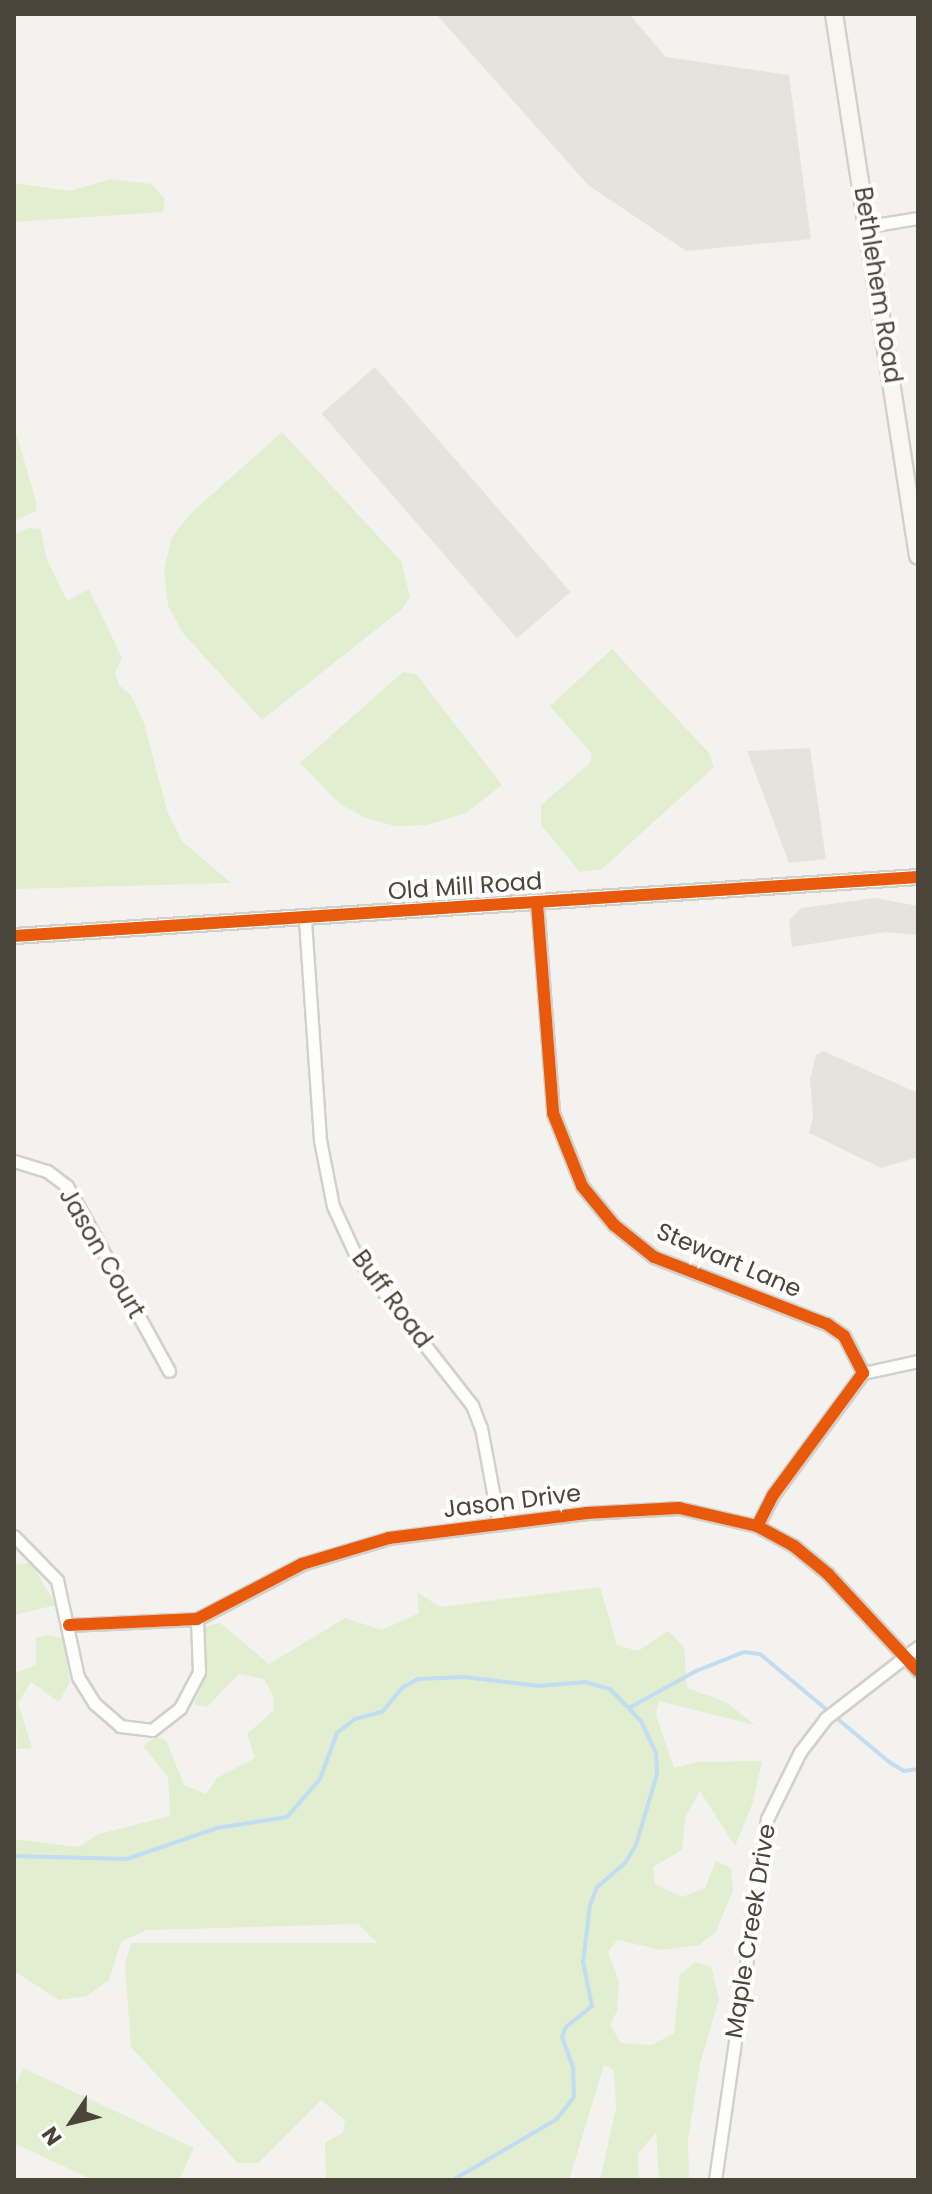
<!DOCTYPE html>
<style>
body{margin:0}
#map{position:relative;width:932px;height:2194px;overflow:hidden;background:#f4f2ee;font-family:Poppins,sans-serif}
div>[style]{position:absolute}
.green>*{inset:0;background:#e1eecf}
.parking>*{inset:0;background:#e6e3df;transform-origin:0 0}
.stream>*{height:4px;margin:-2px;padding:0 2px;transform-origin:2px;border-radius:2px;background:#c0ddf1}
.roads{filter:drop-shadow(2px 0 #d2d0cb) drop-shadow(-2px 0 #d2d0cb) drop-shadow(0 2px #d2d0cb) drop-shadow(0 -2px #d2d0cb)}
.minor>*{height:11px;margin:-5.5px;padding:0 5.5px;transform-origin:5.5px;border-radius:5.5px;background:#fdfdfc}
.tertiary>*{height:14px;margin:-7px;padding:0 7px;transform-origin:7px;border-radius:7px;background:#fdfdfc}
.secondary>*{height:16px;margin:-8px;padding:0 8px;transform-origin:8px;border-radius:8px;background:#f7f6f1}
.cycleway>*{height:12px;margin:-6px;padding:0 6px;transform-origin:6px;border-radius:6px;background:#e8590c}
span{translate:-50% -50%;white-space:nowrap;text-align:center;line-height:1.15;-webkit-text-stroke:8px #fff;paint-order:stroke}
.street-label{font-size:24px;color:#4b4439}
.frame{position:absolute;inset:0;border:16px solid #4b4439;pointer-events:none}
.north{position:absolute;left:32px;top:2082px;width:80px;height:80px;-webkit-text-stroke:6px #fff;paint-order:stroke;rotate:235deg;font-size:22px;font-weight:700;line-height:32px;text-align:center;color:#4b4439}
.north::after{content:'';display:block;margin:auto;width:28px;height:36px;background:#4b4439;clip-path:polygon(50% 0,100% 100%,50% 72%,0 100%)}
</style>
<div id="map">
<div class="green">
<i style="clip-path:polygon(111px 179px,151px 184px,165px 199px,163px 212px,14px 222px,14px 183px,70px 191px)"></i>
<i style="clip-path:polygon(14px 426px,36px 501px,36px 511px,14px 521px)"></i>
<i style="clip-path:polygon(282px 432px,401px 561px,410px 597px,402px 609px,262px 720px,183px 633px,168px 606px,164px 571px,171px 539px,191px 513px)"></i>
<i style="clip-path:polygon(28px 528px,41px 529px,46px 557px,67px 601px,89px 589px,122px 658px,115px 673px,119px 685px,131px 695px,144px 723px,167px 811px,182px 841px,231px 883px,14px 889px,14px 535px)"></i>
<i style="clip-path:polygon(612px 649px,709px 753px,714px 767px,602px 869px,580px 872px,541px 825px,541px 805px,590px 763px,592px 754px,550px 706px)"></i>
<i style="clip-path:polygon(403px 672px,416px 674px,502px 785px,466px 813px,426px 825px,395px 826px,366px 818px,340px 804px,300px 763px)"></i>
<i style="clip-path:polygon(31px 1563px,56px 1605px,14px 1615px,14px 1564px)"></i>
<i style="clip-path:polygon(600px 1587px,617px 1645px,638px 1651px,668px 1631px,684px 1647px,687px 1688px,726px 1702px,755px 1725px,659px 1701px,656px 1715px,674px 1768px,698px 1762px,762px 1761px,753px 1802px,735px 1846px,700px 1791px,685px 1818px,682px 1850px,653px 1867px,655px 1884px,682px 1897px,705px 1888px,716px 1861px,731px 1868px,733px 1891px,715px 1933px,699px 1945px,661px 1950px,617px 1940px,608px 1952px,619px 1981px,617px 2011px,610px 2025px,621px 2043px,652px 2045px,674px 2033px,680px 1975px,695px 1962px,711px 1966px,719px 1999px,700px 2064px,688px 2139px,689px 2180px,659px 2180px,656px 2132px,638px 2154px,639px 2180px,600px 2180px,616px 2108px,614px 2070px,604px 2065px,569px 2180px,326px 2180px,325px 2143px,343px 2133px,345px 2120px,321px 2100px,258px 2163px,238px 2163px,131px 2047px,125px 1965px,131px 1943px,377px 1943px,358px 1924px,146px 1930px,121px 1942px,109px 1980px,87px 1996px,59px 2000px,14px 1971px,14px 1839px,78px 1847px,99px 1834px,170px 1816px,168px 1777px,143px 1746px,155px 1737px,166px 1740px,184px 1785px,206px 1794px,217px 1778px,255px 1758px,247px 1734px,274px 1710px,273px 1695px,264px 1679px,239px 1674px,207px 1707px,194px 1704px,206px 1676px,205px 1626px,220px 1623px,269px 1664px,345px 1618px,382px 1630px,419px 1613px,417px 1592px,440px 1607px)"></i>
<i style="clip-path:polygon(46px 1635px,63px 1638px,70px 1682px,59px 1702px,31px 1682px,18px 1703px,32px 1748px,17px 1749px,14px 1674px,36px 1665px,36px 1638px)"></i>
<i style="clip-path:polygon(23px 2068px,194px 2148px,179px 2180px,93px 2180px,14px 2143px,14px 2089px)"></i>
</div>
<div class="parking">
<i style="clip-path:polygon(436px 14px,629px 14px,666px 57px,789px 75px,811px 239px,686px 251px,588px 185px)"></i>
<i style="left:375px;top:367px;width:298px;height:71px;rotate:49deg"></i>
<i style="clip-path:polygon(810px 748px,826px 859px,789px 863px,747px 751px)"></i>
<i style="clip-path:polygon(875px 898px,918px 906px,918px 935px,886px 932px,792px 947px,789px 920px,801px 908px)"></i>
<i style="clip-path:polygon(823px 1051px,918px 1093px,918px 1157px,881px 1168px,809px 1133px,813px 1117px,810px 1080px,816px 1055px)"></i>
</div>
<div class="stream">
<i style="left:629px;top:1708px;width:77px;rotate:-28.9deg"></i>
<i style="left:696px;top:1671px;width:52px;rotate:-21.6deg"></i>
<i style="left:744px;top:1652px;width:16px;rotate:7deg"></i>
<i style="left:760px;top:1654px;width:168px;rotate:39.9deg"></i>
<i style="left:889px;top:1762px;width:17px;rotate:31deg"></i>
<i style="left:904px;top:1771px;width:14px;rotate:-8deg"></i>
<i style="left:14px;top:1856px;width:113px;rotate:1.5deg"></i>
<i style="left:127px;top:1859px;width:95px;rotate:-19deg"></i>
<i style="left:217px;top:1828px;width:71px;rotate:-8.9deg"></i>
<i style="left:287px;top:1817px;width:50px;rotate:-49deg"></i>
<i style="left:320px;top:1779px;width:49px;rotate:-69.7deg"></i>
<i style="left:337px;top:1733px;width:23px;rotate:-38deg"></i>
<i style="left:355px;top:1719px;width:28px;rotate:-15deg"></i>
<i style="left:382px;top:1712px;width:33px;rotate:-50deg"></i>
<i style="left:403px;top:1687px;width:17px;rotate:-28deg"></i>
<i style="left:418px;top:1679px;width:46px;rotate:-2.5deg"></i>
<i style="left:464px;top:1677px;width:76px;rotate:6.8deg"></i>
<i style="left:539px;top:1686px;width:46px;rotate:-5deg"></i>
<i style="left:585px;top:1682px;width:26px;rotate:16deg"></i>
<i style="left:610px;top:1689px;width:45px;rotate:45.9deg"></i>
<i style="left:641px;top:1721px;width:35px;rotate:65deg"></i>
<i style="left:656px;top:1753px;width:21px;rotate:87deg"></i>
<i style="left:657px;top:1774px;width:74px;rotate:106.5deg"></i>
<i style="left:636px;top:1845px;width:21px;rotate:121deg"></i>
<i style="left:625px;top:1863px;width:37px;rotate:139deg"></i>
<i style="left:597px;top:1887px;width:19px;rotate:111deg"></i>
<i style="left:590px;top:1905px;width:57px;rotate:97deg"></i>
<i style="left:583px;top:1962px;width:45px;rotate:78.4deg"></i>
<i style="left:592px;top:2006px;width:33px;rotate:141deg"></i>
<i style="left:566px;top:2027px;width:11px;rotate:112deg"></i>
<i style="left:562px;top:2037px;width:33px;rotate:70deg"></i>
<i style="left:573px;top:2068px;width:29px;rotate:88deg"></i>
<i style="left:574px;top:2097px;width:28px;rotate:128deg"></i>
<i style="left:557px;top:2119px;width:121px;rotate:149.6deg"></i>
</div>
<div class="roads">
<div class="minor">
<i style="left:869px;top:226px;width:50px;rotate:-9.3deg"></i>
<i style="left:537px;top:903px;width:211px;rotate:85.6deg"></i>
<i style="left:553px;top:1113px;width:79px;rotate:68.3deg"></i>
<i style="left:582px;top:1186px;width:50px;rotate:50.6deg"></i>
<i style="left:614px;top:1225px;width:51px;rotate:38.7deg"></i>
<i style="left:654px;top:1257px;width:186px;rotate:21.2deg"></i>
<i style="left:827px;top:1324px;width:21px;rotate:35deg"></i>
<i style="left:844px;top:1336px;width:42px;rotate:62.8deg"></i>
<i style="left:863px;top:1373px;width:152px;rotate:126.4deg"></i>
<i style="left:773px;top:1495px;width:35px;rotate:117deg"></i>
<i style="left:305px;top:920px;width:221px;rotate:86.1deg"></i>
<i style="left:320px;top:1140px;width:67px;rotate:78.9deg"></i>
<i style="left:333px;top:1206px;width:57px;rotate:65.2deg"></i>
<i style="left:357px;top:1258px;width:187px;rotate:52deg"></i>
<i style="left:472px;top:1405px;width:25px;rotate:69deg"></i>
<i style="left:481px;top:1428px;width:98px;rotate:79.4deg"></i>
<i style="left:14px;top:1161px;width:34px;rotate:17deg"></i>
<i style="left:47px;top:1171px;width:25px;rotate:37deg"></i>
<i style="left:67px;top:1186px;width:211px;rotate:61.1deg"></i>
<i style="left:863px;top:1373px;width:56px;rotate:-12.3deg"></i>
<i style="left:14px;top:1536px;width:62px;rotate:45.7deg"></i>
<i style="left:57px;top:1580px;width:99px;rotate:77.8deg"></i>
<i style="left:78px;top:1677px;width:31px;rotate:58deg"></i>
<i style="left:94px;top:1703px;width:35px;rotate:41deg"></i>
<i style="left:120px;top:1726px;width:32px;rotate:7deg"></i>
<i style="left:152px;top:1730px;width:36px;rotate:-38deg"></i>
<i style="left:180px;top:1708px;width:41px;rotate:-62.2deg"></i>
<i style="left:199px;top:1672px;width:53px;rotate:-92.2deg"></i>
<i style="left:69px;top:1625px;width:128px;rotate:-2.7deg"></i>
<i style="left:197px;top:1619px;width:119px;rotate:-27.6deg"></i>
<i style="left:302px;top:1564px;width:91px;rotate:-16.6deg"></i>
<i style="left:389px;top:1538px;width:200px;rotate:-7.2deg"></i>
<i style="left:587px;top:1513px;width:92px;rotate:-3.1deg"></i>
<i style="left:679px;top:1508px;width:80px;rotate:13deg"></i>
<i style="left:757px;top:1526px;width:42px;rotate:28.4deg"></i>
<i style="left:794px;top:1546px;width:44px;rotate:39.5deg"></i>
<i style="left:828px;top:1574px;width:132px;rotate:47.1deg"></i>
<i style="left:715px;top:2180px;width:365px;rotate:-81.8deg"></i>
<i style="left:767px;top:1819px;width:75px;rotate:-63.8deg"></i>
<i style="left:800px;top:1752px;width:43px;rotate:-52.6deg"></i>
<i style="left:826px;top:1718px;width:116px;rotate:-37.7deg"></i>
</div>
<div class="tertiary">
<i style="left:14px;top:936px;width:906px;rotate:-3.73deg"></i>
</div>
<div class="secondary">
<i style="left:834px;top:14px;width:548px;rotate:81.19deg"></i>
</div>
</div>
<div class="cycleway">
<i style="left:537px;top:903px;width:211px;rotate:85.6deg"></i>
<i style="left:553px;top:1113px;width:79px;rotate:68.3deg"></i>
<i style="left:582px;top:1186px;width:50px;rotate:50.6deg"></i>
<i style="left:614px;top:1225px;width:51px;rotate:38.7deg"></i>
<i style="left:654px;top:1257px;width:186px;rotate:21.2deg"></i>
<i style="left:827px;top:1324px;width:21px;rotate:35deg"></i>
<i style="left:844px;top:1336px;width:42px;rotate:62.8deg"></i>
<i style="left:863px;top:1373px;width:152px;rotate:126.4deg"></i>
<i style="left:773px;top:1495px;width:35px;rotate:117deg"></i>
<i style="left:14px;top:936px;width:906px;rotate:-3.73deg"></i>
<i style="left:69px;top:1625px;width:128px;rotate:-2.7deg"></i>
<i style="left:197px;top:1619px;width:119px;rotate:-27.6deg"></i>
<i style="left:302px;top:1564px;width:91px;rotate:-16.6deg"></i>
<i style="left:389px;top:1538px;width:200px;rotate:-7.2deg"></i>
<i style="left:587px;top:1513px;width:92px;rotate:-3.1deg"></i>
<i style="left:679px;top:1508px;width:80px;rotate:13deg"></i>
<i style="left:757px;top:1526px;width:42px;rotate:28.4deg"></i>
<i style="left:794px;top:1546px;width:44px;rotate:39.5deg"></i>
<i style="left:828px;top:1574px;width:132px;rotate:47.1deg"></i>
</div>
<div class="street-label">
<span style="left:878px;top:285px;rotate:81deg">Bethlehem Road</span>
<span style="left:465px;top:886px;rotate:-4deg">Old Mill Road</span>
<span style="left:102px;top:1253px;rotate:60deg">Jason Court</span>
<span style="left:729px;top:1260px;rotate:23deg">Stewart Lane</span>
<span style="left:392px;top:1299px;rotate:53deg">Buff Road</span>
<span style="left:512px;top:1501px;rotate:-7deg">Jason Drive</span>
<span style="left:750px;top:1931px;rotate:-81deg">Maple Creek Drive</span>
</div>
<div class="frame"></div>
<div class="north">N</div>
</div>
